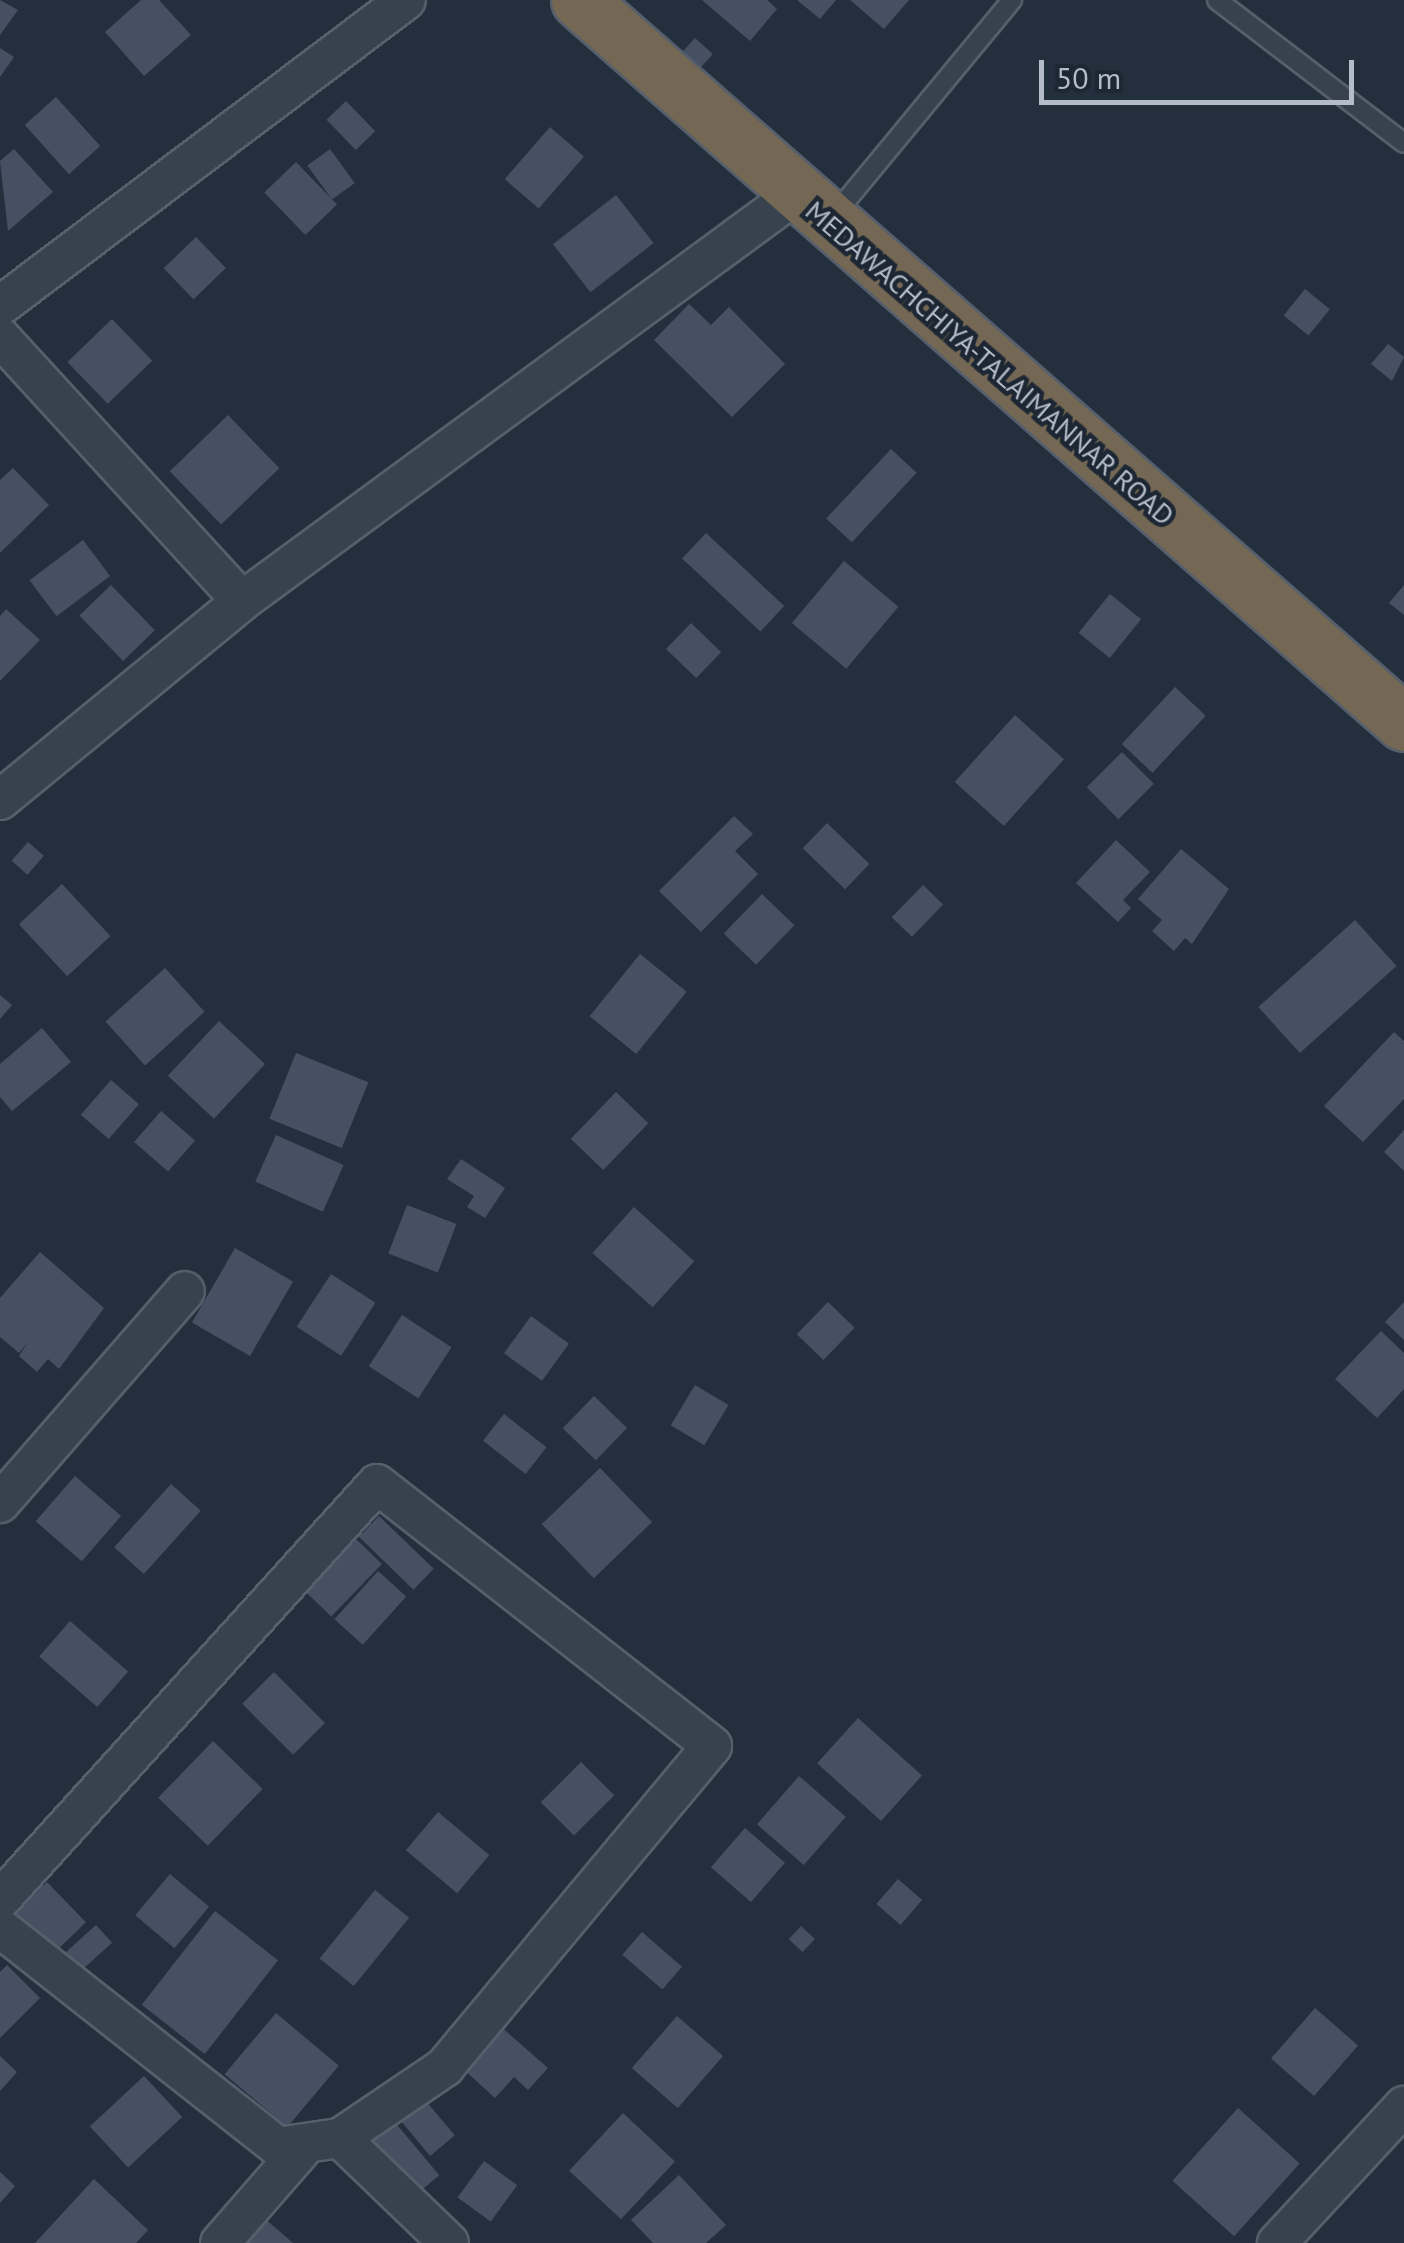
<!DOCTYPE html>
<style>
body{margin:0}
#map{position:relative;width:1404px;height:2243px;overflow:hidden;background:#242f3e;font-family:"PT Sans",sans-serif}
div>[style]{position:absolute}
.building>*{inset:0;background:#455162;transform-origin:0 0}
.roads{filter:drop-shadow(2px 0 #565f6c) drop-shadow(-2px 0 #565f6c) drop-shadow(0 2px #565f6c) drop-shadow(0 -2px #565f6c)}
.lane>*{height:18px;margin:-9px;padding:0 9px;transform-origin:9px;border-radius:9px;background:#38414e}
.street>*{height:38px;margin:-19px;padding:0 19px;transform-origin:19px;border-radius:19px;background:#38414e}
.highway>*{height:55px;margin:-27.5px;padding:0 27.5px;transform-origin:27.5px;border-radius:27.5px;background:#746855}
span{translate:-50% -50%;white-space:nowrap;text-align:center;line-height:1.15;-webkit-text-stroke:9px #1d2633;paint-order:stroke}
.street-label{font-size:28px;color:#b4bcc9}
.scale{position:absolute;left:1039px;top:60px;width:315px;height:45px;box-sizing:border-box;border:5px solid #b4bcc9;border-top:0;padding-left:12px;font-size:30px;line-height:35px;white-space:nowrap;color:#b4bcc9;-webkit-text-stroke:8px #1d2633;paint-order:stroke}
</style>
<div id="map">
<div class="building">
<i style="clip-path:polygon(0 0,18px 10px,0 35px)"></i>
<i style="clip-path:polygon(141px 0,159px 0,191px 35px,144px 76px,105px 32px)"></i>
<i style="clip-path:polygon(702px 0,767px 0,777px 9px,750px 41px)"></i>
<i style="clip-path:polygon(797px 0,836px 0,820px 19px)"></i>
<i style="clip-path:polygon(850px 0,909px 0,884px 29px)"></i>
<i style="left:695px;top:38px;width:24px;height:25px;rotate:42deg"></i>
<i style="clip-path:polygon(0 48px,14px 57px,0 77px)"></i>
<i style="left:56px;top:97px;width:66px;height:42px;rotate:48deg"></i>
<i style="left:346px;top:101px;width:42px;height:27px;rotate:46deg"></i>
<i style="left:550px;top:127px;width:45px;height:69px;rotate:41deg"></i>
<i style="clip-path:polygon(14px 149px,53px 192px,8px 231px,0 161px)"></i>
<i style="left:330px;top:149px;width:42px;height:28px;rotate:54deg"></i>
<i style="left:296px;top:162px;width:59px;height:44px;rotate:46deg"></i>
<i style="left:616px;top:195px;width:61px;height:80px;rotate:52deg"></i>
<i style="left:196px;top:237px;width:43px;height:45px;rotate:46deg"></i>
<i style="left:1305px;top:289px;width:32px;height:34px;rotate:39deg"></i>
<i style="clip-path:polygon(689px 304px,711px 325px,729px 307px,785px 364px,732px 417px,654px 340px)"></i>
<i style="left:112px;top:319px;width:58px;height:62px;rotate:46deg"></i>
<i style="clip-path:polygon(1388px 344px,1404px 357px,1392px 381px,1371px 364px)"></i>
<i style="left:228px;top:415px;width:74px;height:81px;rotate:46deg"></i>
<i style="left:891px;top:449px;width:35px;height:95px;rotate:43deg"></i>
<i style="clip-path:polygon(13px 468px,49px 505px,0 553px,0 480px)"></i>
<i style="left:706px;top:533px;width:107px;height:35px;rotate:43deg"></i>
<i style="left:83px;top:540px;width:45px;height:67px;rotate:53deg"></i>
<i style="left:844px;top:561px;width:71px;height:81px;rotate:40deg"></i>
<i style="left:111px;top:585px;width:63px;height:44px;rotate:46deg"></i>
<i style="clip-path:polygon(1404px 585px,1404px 615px,1389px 603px)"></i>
<i style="left:1110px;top:594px;width:40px;height:50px;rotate:39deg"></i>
<i style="clip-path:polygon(6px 609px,40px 640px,0 681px,0 616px)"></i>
<i style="left:691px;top:623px;width:42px;height:36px;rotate:44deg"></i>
<i style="left:1175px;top:687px;width:42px;height:78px;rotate:43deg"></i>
<i style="left:1015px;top:715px;width:66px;height:90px;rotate:42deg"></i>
<i style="left:1122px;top:752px;width:45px;height:50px;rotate:45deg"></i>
<i style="clip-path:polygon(734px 816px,753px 834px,735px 851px,758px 874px,701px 932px,659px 891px)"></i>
<i style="left:827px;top:823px;width:59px;height:35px;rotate:44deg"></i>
<i style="clip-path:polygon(1116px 840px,1150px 872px,1123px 900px,1131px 908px,1118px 922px,1076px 883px)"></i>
<i style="left:28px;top:842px;width:21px;height:25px;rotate:41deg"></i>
<i style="clip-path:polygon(1181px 849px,1229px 889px,1192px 944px,1185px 938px,1174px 951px,1152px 931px,1162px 920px,1138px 899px)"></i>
<i style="left:62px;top:884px;width:71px;height:59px;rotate:47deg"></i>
<i style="left:923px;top:885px;width:28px;height:45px;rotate:44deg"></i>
<i style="left:762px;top:894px;width:45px;height:55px;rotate:44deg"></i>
<i style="left:1355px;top:920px;width:62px;height:130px;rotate:48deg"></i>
<i style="left:640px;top:954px;width:60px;height:80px;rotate:39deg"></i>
<i style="left:165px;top:968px;width:59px;height:80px;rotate:48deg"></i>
<i style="clip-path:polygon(0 995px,12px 1005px,0 1019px)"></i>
<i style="left:219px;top:1021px;width:63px;height:75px;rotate:43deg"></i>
<i style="clip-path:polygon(42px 1028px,71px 1062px,12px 1111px,0 1097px,0 1064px)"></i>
<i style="clip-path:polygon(1394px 1032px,1404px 1041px,1404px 1099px,1363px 1142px,1324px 1106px)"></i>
<i style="left:296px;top:1053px;width:78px;height:71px;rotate:22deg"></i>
<i style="left:111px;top:1080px;width:37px;height:46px;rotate:41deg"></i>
<i style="left:616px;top:1092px;width:45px;height:65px;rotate:44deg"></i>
<i style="left:161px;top:1111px;width:45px;height:41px;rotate:41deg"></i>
<i style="clip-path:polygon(1404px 1130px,1404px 1171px,1384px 1152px)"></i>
<i style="left:276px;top:1135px;width:74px;height:51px;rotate:24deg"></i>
<i style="clip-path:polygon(461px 1159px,505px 1188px,485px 1218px,467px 1207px,474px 1196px,447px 1179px)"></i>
<i style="left:407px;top:1205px;width:53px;height:52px;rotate:21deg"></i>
<i style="left:634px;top:1207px;width:81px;height:62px;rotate:42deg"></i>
<i style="left:235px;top:1248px;width:67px;height:86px;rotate:30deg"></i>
<i style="clip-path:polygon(40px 1252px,104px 1308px,59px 1369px,48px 1359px,37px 1372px,19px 1356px,28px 1342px,19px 1353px,0 1337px,0 1298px)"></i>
<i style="left:331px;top:1274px;width:53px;height:63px;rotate:33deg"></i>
<i style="left:828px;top:1302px;width:37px;height:45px;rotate:44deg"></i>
<i style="clip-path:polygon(1404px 1302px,1404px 1340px,1385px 1322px)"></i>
<i style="left:402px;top:1315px;width:59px;height:61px;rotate:33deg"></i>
<i style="left:531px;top:1316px;width:47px;height:46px;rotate:36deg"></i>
<i style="clip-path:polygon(1381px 1331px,1404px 1353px,1404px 1389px,1377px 1418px,1335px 1379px)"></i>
<i style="left:695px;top:1385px;width:39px;height:47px;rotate:31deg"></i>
<i style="left:594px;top:1396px;width:46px;height:45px;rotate:44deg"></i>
<i style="left:504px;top:1414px;width:54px;height:34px;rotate:38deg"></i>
<i style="left:600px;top:1468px;width:75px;height:81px;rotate:46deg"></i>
<i style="left:75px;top:1476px;width:61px;height:60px;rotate:41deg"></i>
<i style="left:171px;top:1484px;width:40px;height:85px;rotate:42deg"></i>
<i style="left:379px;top:1516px;width:76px;height:29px;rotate:44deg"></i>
<i style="left:356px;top:1539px;width:36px;height:73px;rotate:44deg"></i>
<i style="left:378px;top:1571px;width:38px;height:65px;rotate:42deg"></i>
<i style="left:70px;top:1621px;width:77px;height:47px;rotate:41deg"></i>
<i style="left:274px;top:1672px;width:72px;height:45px;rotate:45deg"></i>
<i style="left:858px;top:1718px;width:86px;height:61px;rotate:42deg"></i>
<i style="left:213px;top:1741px;width:69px;height:79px;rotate:44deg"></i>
<i style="left:581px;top:1762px;width:47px;height:57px;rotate:45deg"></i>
<i style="left:799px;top:1776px;width:62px;height:64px;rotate:41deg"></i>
<i style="left:438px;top:1812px;width:67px;height:50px;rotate:40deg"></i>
<i style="left:745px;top:1828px;width:53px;height:52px;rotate:41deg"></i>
<i style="left:170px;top:1874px;width:51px;height:54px;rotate:40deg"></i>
<i style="left:898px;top:1879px;width:32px;height:33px;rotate:41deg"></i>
<i style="left:47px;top:1882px;width:56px;height:51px;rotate:46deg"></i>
<i style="left:375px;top:1890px;width:44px;height:88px;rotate:39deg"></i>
<i style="left:215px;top:1911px;width:80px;height:119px;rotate:38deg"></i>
<i style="left:96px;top:1925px;width:24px;height:41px;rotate:48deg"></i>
<i style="left:801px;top:1926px;width:19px;height:18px;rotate:43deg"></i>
<i style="left:642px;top:1932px;width:53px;height:30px;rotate:41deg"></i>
<i style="clip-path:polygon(7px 1965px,40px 1998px,0 2038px,0 1972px)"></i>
<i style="left:1315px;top:2008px;width:57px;height:67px;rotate:41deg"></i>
<i style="left:276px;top:2013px;width:82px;height:80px;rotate:40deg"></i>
<i style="left:677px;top:2016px;width:61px;height:69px;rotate:41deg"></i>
<i style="clip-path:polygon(499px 2025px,548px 2068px,528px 2090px,514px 2077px,495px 2098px,461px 2067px)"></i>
<i style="clip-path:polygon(0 2056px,17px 2072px,0 2091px)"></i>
<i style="left:144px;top:2076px;width:56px;height:74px;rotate:47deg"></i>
<i style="left:420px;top:2094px;width:54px;height:32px;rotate:50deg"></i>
<i style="left:1238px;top:2108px;width:83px;height:98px;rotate:42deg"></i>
<i style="left:623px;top:2113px;width:71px;height:79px;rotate:43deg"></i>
<i style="left:393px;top:2120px;width:72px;height:33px;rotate:50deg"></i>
<i style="left:484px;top:2161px;width:41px;height:45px;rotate:36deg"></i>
<i style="clip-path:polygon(0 2172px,15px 2186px,0 2203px)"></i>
<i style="clip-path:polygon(679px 2175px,726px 2225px,706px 2243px,653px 2243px,631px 2220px)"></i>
<i style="clip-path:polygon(94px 2179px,148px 2230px,136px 2243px,35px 2243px)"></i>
<i style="clip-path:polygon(264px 2218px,293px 2243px,242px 2243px)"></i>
</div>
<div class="roads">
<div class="lane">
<i style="left:1217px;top:0;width:235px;rotate:37.4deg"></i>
<i style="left:835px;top:214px;width:278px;rotate:-50.4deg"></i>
</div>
<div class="street">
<i style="left:0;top:306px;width:508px;rotate:-37.01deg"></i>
<i style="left:0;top:337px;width:358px;rotate:47.5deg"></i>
<i style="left:0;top:800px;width:313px;rotate:-39.4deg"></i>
<i style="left:242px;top:601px;width:687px;rotate:-36.3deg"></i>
<i style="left:0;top:1503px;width:281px;rotate:-48.9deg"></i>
<i style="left:0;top:1900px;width:561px;rotate:-47.82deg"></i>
<i style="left:377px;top:1484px;width:425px;rotate:38deg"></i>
<i style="left:712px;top:1746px;width:418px;rotate:129.8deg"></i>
<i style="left:445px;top:2067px;width:127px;rotate:145.9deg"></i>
<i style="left:0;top:1928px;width:354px;rotate:38.2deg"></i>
<i style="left:278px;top:2147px;width:63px;rotate:-8.3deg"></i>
<i style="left:340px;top:2138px;width:151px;rotate:43.9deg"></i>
<i style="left:220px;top:2243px;width:123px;rotate:-48.9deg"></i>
<i style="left:1277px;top:2243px;width:187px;rotate:-47.2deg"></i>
</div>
<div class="highway">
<i style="left:579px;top:0;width:1097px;rotate:41.23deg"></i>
</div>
</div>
<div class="street-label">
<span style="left:990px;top:363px;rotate:41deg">MEDAWACHCHIYA-TALAIMANNAR ROAD</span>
</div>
<div class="scale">50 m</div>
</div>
